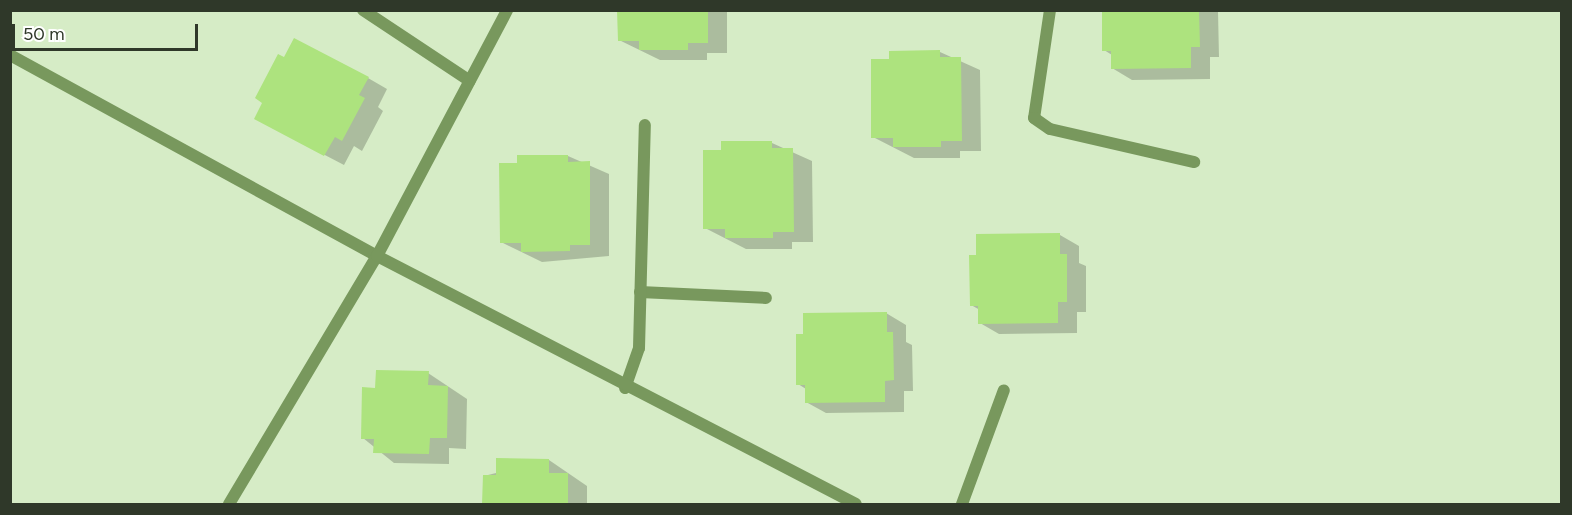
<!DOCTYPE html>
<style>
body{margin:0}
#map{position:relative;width:1572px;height:515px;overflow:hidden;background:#d6ecc6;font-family:Figtree,sans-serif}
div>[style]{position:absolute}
.shadow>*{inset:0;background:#0003}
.building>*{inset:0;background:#ade37e}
.service>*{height:12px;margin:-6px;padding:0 6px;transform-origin:6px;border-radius:6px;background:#78985d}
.minor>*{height:12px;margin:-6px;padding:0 6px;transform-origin:6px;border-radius:6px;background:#78985d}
.tertiary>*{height:12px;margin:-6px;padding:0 6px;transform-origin:6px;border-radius:6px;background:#78985d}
span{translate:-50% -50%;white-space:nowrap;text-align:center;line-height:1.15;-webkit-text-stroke:4.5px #fff;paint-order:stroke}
.frame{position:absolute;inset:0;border:12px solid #2f3829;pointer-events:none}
.scale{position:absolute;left:12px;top:24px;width:186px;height:27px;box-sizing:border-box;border:3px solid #2f3829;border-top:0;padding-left:8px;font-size:18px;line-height:21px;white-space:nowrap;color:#2f3829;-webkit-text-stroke:4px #fff;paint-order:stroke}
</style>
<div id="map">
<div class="shadow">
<i style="clip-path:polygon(619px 10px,727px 10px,727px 53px,707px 53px,707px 60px,660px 60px,619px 40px)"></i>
<i style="clip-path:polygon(1103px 10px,1218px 11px,1219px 57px,1210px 57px,1210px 79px,1132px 80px,1112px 68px,1112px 55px,1104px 50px)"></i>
<i style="clip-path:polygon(940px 52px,980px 70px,981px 151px,960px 151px,960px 158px,914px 158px,873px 137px,891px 60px)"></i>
<i style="clip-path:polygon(285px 59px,368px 78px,387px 89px,378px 107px,383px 111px,362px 151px,354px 146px,344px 165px,275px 129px)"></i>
<i style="clip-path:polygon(772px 143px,812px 161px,813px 242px,792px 242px,792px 249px,746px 249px,705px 228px,723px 151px)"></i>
<i style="clip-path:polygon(568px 156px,609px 174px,609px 256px,542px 262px,501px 242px,519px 164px)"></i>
<i style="clip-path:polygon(1060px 235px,1079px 246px,1079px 263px,1086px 266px,1086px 312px,1077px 312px,1077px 333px,999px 334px,980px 323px,980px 310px,971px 305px)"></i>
<i style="clip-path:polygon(886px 313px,906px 325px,906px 342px,912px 345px,913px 391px,904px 391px,904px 412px,826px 413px,806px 402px,806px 389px,798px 384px)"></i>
<i style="clip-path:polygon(428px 373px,467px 399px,466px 449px,449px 448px,449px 464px,394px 463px,363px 438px,377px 389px)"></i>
<i style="clip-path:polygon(549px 460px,587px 486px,587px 504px,484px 504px,484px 476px)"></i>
</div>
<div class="building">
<i style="clip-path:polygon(617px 10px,708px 10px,708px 43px,688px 43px,688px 50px,639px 50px,639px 41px,618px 41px)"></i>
<i style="clip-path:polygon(1102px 10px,1199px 10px,1200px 47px,1191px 47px,1191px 68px,1111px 69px,1111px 51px,1102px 51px)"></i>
<i style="clip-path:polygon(294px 38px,369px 77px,359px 95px,365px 98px,342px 141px,335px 137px,324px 156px,254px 119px,262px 103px,255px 98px,278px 54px,284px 57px)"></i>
<i style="clip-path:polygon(940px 50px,940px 57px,961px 57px,962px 141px,941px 141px,941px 147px,893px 147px,893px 138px,871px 138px,871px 59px,889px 59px,889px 51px)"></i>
<i style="clip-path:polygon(721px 141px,772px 141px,772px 148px,793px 148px,794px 232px,773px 232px,773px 238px,725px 238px,725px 229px,703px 229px,703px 150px,721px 150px)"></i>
<i style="clip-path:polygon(517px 155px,568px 155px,568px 162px,590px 161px,590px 245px,570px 245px,570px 251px,521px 252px,521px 243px,500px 243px,499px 163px,517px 163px)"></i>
<i style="clip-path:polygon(1060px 233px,1060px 254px,1067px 254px,1067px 302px,1058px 302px,1058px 323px,978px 324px,978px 306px,970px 306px,969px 255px,976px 255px,976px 234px)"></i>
<i style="clip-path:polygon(887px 312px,887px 332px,893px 332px,894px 380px,885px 381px,885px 402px,805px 403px,805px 385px,796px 385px,796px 334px,803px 334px,803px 313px)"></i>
<i style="clip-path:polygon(376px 370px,429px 371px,428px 385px,448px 386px,447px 438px,430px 438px,429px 454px,373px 453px,374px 439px,361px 439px,362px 387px,375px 388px)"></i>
<i style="clip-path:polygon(496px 458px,549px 459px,549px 473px,568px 473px,568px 504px,482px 504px,483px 475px,496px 475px)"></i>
</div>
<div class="service">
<i style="left:363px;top:10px;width:128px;rotate:33.6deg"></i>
<i style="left:1050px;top:10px;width:109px;rotate:98.4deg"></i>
<i style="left:1034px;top:118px;width:19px;rotate:35deg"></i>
<i style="left:1050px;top:129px;width:148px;rotate:12.9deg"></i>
<i style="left:640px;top:292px;width:126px;rotate:2.7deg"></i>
<i style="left:625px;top:388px;width:42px;rotate:-70.7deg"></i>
<i style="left:639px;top:348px;width:223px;rotate:-88.5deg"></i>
<i style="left:962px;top:504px;width:121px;rotate:-69.8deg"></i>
</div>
<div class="minor">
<i style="left:10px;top:55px;width:418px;rotate:28.7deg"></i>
<i style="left:377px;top:256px;width:539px;rotate:27.37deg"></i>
</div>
<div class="tertiary">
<i style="left:229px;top:504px;width:289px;rotate:-59.2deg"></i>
<i style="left:377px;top:256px;width:278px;rotate:-62.1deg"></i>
</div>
<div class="frame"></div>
<div class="scale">50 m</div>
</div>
